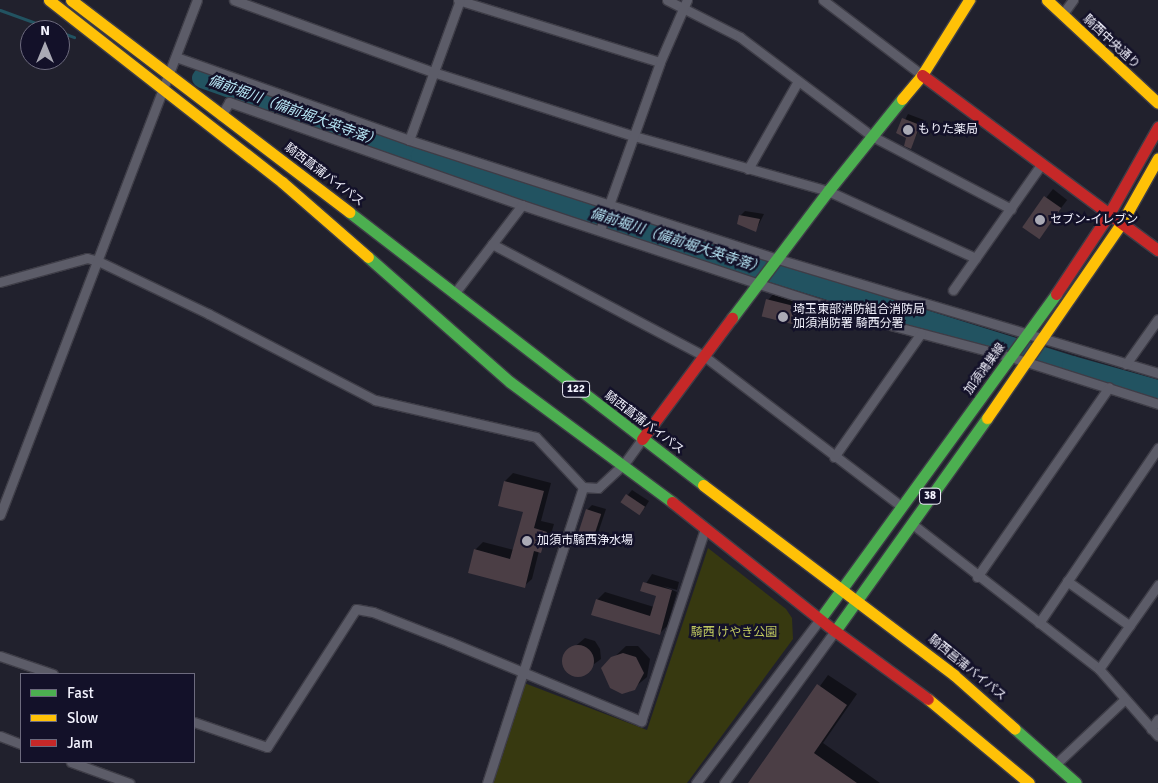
<!DOCTYPE html>
<meta charset="utf-8">
<style>
body{margin:0}
#map{position:relative;width:1158px;height:783px;overflow:hidden;background:#21212d;font-family:Signika,"Noto Sans JP",sans-serif}
div>[style]{position:absolute}
.green>*{inset:0;background:#373910}
.shadow>*{inset:0;background:#0007;transform-origin:0 0}
.stream>*{height:3px;margin:-1.5px;padding:0 1.5px;transform-origin:1.5px;border-radius:1.5px;background:#225361}
.river>*{height:20px;margin:-10px;padding:0 10px;transform-origin:10px;border-radius:10px;background:#225361}
.building>*{inset:0;background:#4b3e45;transform-origin:0 0}
.round{border-radius:50%}
.roads{filter:drop-shadow(1px 0 #3e3d47) drop-shadow(-1px 0 #3e3d47) drop-shadow(0 1px #3e3d47) drop-shadow(0 -1px #3e3d47)}
.street>*{height:9px;margin:-4.5px;padding:0 4.5px;transform-origin:4.5px;border-radius:4.5px;background:#5c5c68}
.fast>*{height:11px;margin:-5.5px;padding:0 5.5px;transform-origin:5.5px;border-radius:5.5px;background:#4caf50}
.slow>*{height:11px;margin:-5.5px;padding:0 5.5px;transform-origin:5.5px;border-radius:5.5px;background:#ffc107}
.jam>*{height:11px;margin:-5.5px;padding:0 5.5px;transform-origin:5.5px;border-radius:5.5px;background:#c62828}
.dots>*{width:14px;height:14px;translate:-50% -50%;box-sizing:border-box;border:2px solid #131129;border-radius:50%}
span{translate:-50% -50%;white-space:nowrap;text-align:center;line-height:1.15;-webkit-text-stroke:5px #131129;paint-order:stroke}
.shield-label span{padding:1px 4px;background:#131129;border:1px solid;border-radius:4px;-webkit-text-stroke-width:0}
.shield-label{font-size:11px;color:#f3f3fe;font-weight:700}
.street-label{font-size:12px;color:#f3f3fe}
.poi-label{font-size:12px;color:#f3f3fe}
.left{translate:0 -50%;text-align:left}
.park-label{font-size:12px;color:#c1ca5f}
.water-label{font-size:14px;color:#b8e7f6;font-style:italic}
.legend{position:absolute;left:20px;top:673px;width:175px;height:90px;box-sizing:border-box;background:#131129;border:1px solid #6d6b7e;margin:0;padding:6px 9px;list-style:none;font-size:15px;color:#f3f3fe}
.legend li{display:flex;align-items:center;gap:10px;height:25px}
.legend b{width:25px;border:1px solid #6d6b7e}
.north{position:absolute;left:20px;top:20px;width:50px;height:50px;box-sizing:border-box;background:#131129;border:1px solid #6d6b7e;border-radius:50%;rotate:0deg;font-size:14px;font-weight:700;line-height:20px;text-align:center;color:#f3f3fe}
.north::after{content:'';display:block;margin:auto;width:18px;height:22px;background:#aaaab5;clip-path:polygon(50% 0,100% 100%,50% 72%,0 100%)}
</style>
<div id="map">
<div class="green">
<i style="clip-path:polygon(708px 548px,786px 609px,792px 618px,793px 639px,687px 783px,491px 783px,519px 681px,647px 730px)"></i>
</div>
<div class="shadow">
<i style="clip-path:polygon(908px 114px,924px 120px,910px 148px,907px 137px,898px 133px)"></i>
<i style="left:1053px;top:189px;width:18px;height:48px;rotate:38deg"></i>
<i style="clip-path:polygon(745px 211px,764px 214px,756px 230px,740px 216px)"></i>
<i style="clip-path:polygon(775px 292px,809px 300px,805px 316px,798px 324px,768px 300px)"></i>
<i style="clip-path:polygon(513px 473px,551px 483px,541px 521px,554px 524px,548px 544px,539px 551px,532px 579px,524px 586px,475px 550px,483px 542px,514px 550px,525px 512px,499px 505px,505px 481px)"></i>
<i style="clip-path:polygon(632px 490px,649px 501px,644px 509px,622px 502px)"></i>
<i style="clip-path:polygon(592px 505px,606px 509px,598px 533px,593px 538px,587px 510px)"></i>
<i style="clip-path:polygon(652px 574px,679px 582px,677px 590px,663px 586px,677px 592px,667px 626px,659px 634px,597px 600px,605px 592px,654px 607px,657px 595px,642px 590px)"></i>
<i style="clip-path:polygon(585px 638px,595px 641px,600px 649px,601px 659px,579px 675px,571px 673px,564px 662px,566px 654px)"></i>
<i style="clip-path:polygon(626px 646px,638px 646px,650px 659px,647px 677px,629px 692px,610px 661px)"></i>
<i style="clip-path:polygon(828px 675px,857px 694px,823px 743px,880px 783px,750px 783px)"></i>
</div>
<div class="stream">
<i style="left:0;top:10px;width:59px;rotate:20deg"></i>
<i style="left:60px;top:32px;width:15px;rotate:20deg"></i>
</div>
<div class="river">
<i style="left:202px;top:78px;width:232px;rotate:19.6deg"></i>
<i style="left:421px;top:156px;width:294px;rotate:18.6deg"></i>
<i style="left:700px;top:250px;width:390px;rotate:17.3deg"></i>
<i style="left:1072px;top:366px;width:89px;rotate:15.6deg"></i>
</div>
<div class="building">
<i style="clip-path:polygon(902px 118px,920px 125px,911px 149px,904px 146px,906px 138px,896px 133px)"></i>
<i style="left:1044px;top:196px;width:21px;height:38px;rotate:35deg"></i>
<i style="clip-path:polygon(739px 215px,760px 219px,756px 232px,737px 224px)"></i>
<i style="left:766px;top:299px;width:37px;height:18px;rotate:14deg"></i>
<i style="clip-path:polygon(504px 481px,544px 491px,534px 528px,547px 532px,541px 553px,534px 551px,525px 588px,468px 573px,474px 549px,510px 559px,523px 512px,498px 506px)"></i>
<i style="left:626px;top:494px;width:23px;height:10px;rotate:34deg"></i>
<i style="left:586px;top:509px;width:16px;height:27px;rotate:18deg"></i>
<i style="clip-path:polygon(643px 582px,672px 590px,660px 635px,591px 615px,596px 599px,650px 616px,656px 596px,640px 591px)"></i>
<i class="round" style="left:562px;top:645px;width:32px;height:32px"></i>
<i style="clip-path:polygon(623px 653px,636px 657px,644px 673px,635px 690px,622px 694px,610px 688px,601px 668px,611px 657px)"></i>
<i style="clip-path:polygon(817px 684px,847px 705px,814px 753px,857px 783px,748px 783px)"></i>
</div>
<div class="roads">
<div class="street">
<i style="left:234px;top:0;width:212px;rotate:19.9deg"></i>
<i style="left:433px;top:72px;width:211px;rotate:17.7deg"></i>
<i style="left:634px;top:136px;width:202px;rotate:15.8deg"></i>
<i style="left:828px;top:191px;width:162px;rotate:24.4deg"></i>
<i style="left:458px;top:0;width:211px;rotate:17.1deg"></i>
<i style="left:460px;top:0;width:149px;rotate:110deg"></i>
<i style="left:409px;top:140px;width:388px;rotate:17.9deg"></i>
<i style="left:778px;top:259px;width:397px;rotate:16.7deg"></i>
<i style="left:667px;top:0;width:82px;rotate:26.9deg"></i>
<i style="left:740px;top:37px;width:165px;rotate:36.9deg"></i>
<i style="left:872px;top:136px;width:157px;rotate:27.7deg"></i>
<i style="left:823px;top:0;width:124px;rotate:37.1deg"></i>
<i style="left:1062px;top:15px;width:19px;rotate:-54deg"></i>
<i style="left:176px;top:57px;width:247px;rotate:19.6deg"></i>
<i style="left:221px;top:116px;width:16px;rotate:-60deg"></i>
<i style="left:229px;top:102px;width:311px;rotate:19.4deg"></i>
<i style="left:522px;top:205px;width:250px;rotate:18.4deg"></i>
<i style="left:759px;top:284px;width:118px;rotate:17.8deg"></i>
<i style="left:871px;top:320px;width:145px;rotate:14.8deg"></i>
<i style="left:1011px;top:357px;width:154px;rotate:17.7deg"></i>
<i style="left:748px;top:169px;width:101px;rotate:-60.4deg"></i>
<i style="left:600px;top:230px;width:178px;rotate:-70.3deg"></i>
<i style="left:660px;top:62px;width:68px;rotate:-66.5deg"></i>
<i style="left:492px;top:244px;width:240px;rotate:27.8deg"></i>
<i style="left:704px;top:356px;width:249px;rotate:37.3deg"></i>
<i style="left:0;top:282px;width:90px;rotate:-15.4deg"></i>
<i style="left:87px;top:258px;width:11px;rotate:15deg"></i>
<i style="left:98px;top:261px;width:123px;rotate:25.5deg"></i>
<i style="left:209px;top:314px;width:187px;rotate:27.4deg"></i>
<i style="left:375px;top:400px;width:165px;rotate:12.9deg"></i>
<i style="left:536px;top:437px;width:69px;rotate:46.8deg"></i>
<i style="left:583px;top:487px;width:15px;rotate:4deg"></i>
<i style="left:598px;top:488px;width:35px;rotate:-43deg"></i>
<i style="left:624px;top:464px;width:31px;rotate:-54deg"></i>
<i style="left:953px;top:290px;width:153px;rotate:-54.9deg"></i>
<i style="left:454px;top:294px;width:112px;rotate:-52.6deg"></i>
<i style="left:1126px;top:364px;width:55px;rotate:-54.6deg"></i>
<i style="left:834px;top:457px;width:151px;rotate:-54.9deg"></i>
<i style="left:0;top:515px;width:551px;rotate:-69.07deg"></i>
<i style="left:911px;top:523px;width:238px;rotate:37.8deg"></i>
<i style="left:1099px;top:669px;width:89px;rotate:48.6deg"></i>
<i style="left:977px;top:577px;width:231px;rotate:-55.2deg"></i>
<i style="left:1067px;top:581px;width:77px;rotate:35.5deg"></i>
<i style="left:1039px;top:623px;width:212px;rotate:-55.8deg"></i>
<i style="left:0;top:656px;width:56px;rotate:18.8deg"></i>
<i style="left:1099px;top:669px;width:103px;rotate:-54.9deg"></i>
<i style="left:194px;top:722px;width:77px;rotate:18.9deg"></i>
<i style="left:267px;top:747px;width:164px;rotate:-57.2deg"></i>
<i style="left:356px;top:609px;width:17px;rotate:10deg"></i>
<i style="left:373px;top:612px;width:83px;rotate:21.3deg"></i>
<i style="left:450px;top:642px;width:207px;rotate:22.5deg"></i>
<i style="left:641px;top:721px;width:202px;rotate:-71.6deg"></i>
<i style="left:1151px;top:729px;width:12px;rotate:-55deg"></i>
<i style="left:0;top:736px;width:22px;rotate:21deg"></i>
<i style="left:71px;top:762px;width:62px;rotate:19.9deg"></i>
<i style="left:1057px;top:763px;width:93px;rotate:-43.3deg"></i>
<i style="left:487px;top:783px;width:311px;rotate:-72deg"></i>
<i style="left:696px;top:783px;width:206px;rotate:-52.9deg"></i>
<i style="left:724px;top:783px;width:188px;rotate:-53.9deg"></i>
</div>
<div class="fast">
<i style="left:349px;top:212px;width:447px;rotate:37.6deg"></i>
<i style="left:368px;top:257px;width:189px;rotate:41.4deg"></i>
<i style="left:510px;top:382px;width:202px;rotate:36.5deg"></i>
<i style="left:732px;top:318px;width:159px;rotate:-52.9deg"></i>
<i style="left:828px;top:191px;width:118px;rotate:-51.2deg"></i>
<i style="left:820px;top:619px;width:402px;rotate:-54deg"></i>
<i style="left:835px;top:631px;width:262px;rotate:-54.5deg"></i>
<i style="left:1015px;top:729px;width:81px;rotate:41.5deg"></i>
</div>
<div class="slow">
<i style="left:49px;top:0;width:296px;rotate:38deg"></i>
<i style="left:282px;top:182px;width:114px;rotate:41.1deg"></i>
<i style="left:71px;top:0;width:350px;rotate:37.3deg"></i>
<i style="left:1047px;top:0;width:151px;rotate:42.9deg"></i>
<i style="left:902px;top:99px;width:31px;rotate:-50deg"></i>
<i style="left:922px;top:75px;width:89px;rotate:-57.9deg"></i>
<i style="left:987px;top:418px;width:238px;rotate:-55.4deg"></i>
<i style="left:1122px;top:222px;width:73px;rotate:-60.6deg"></i>
<i style="left:703px;top:485px;width:315px;rotate:37.1deg"></i>
<i style="left:954px;top:675px;width:81px;rotate:41.5deg"></i>
<i style="left:928px;top:699px;width:131px;rotate:39.7deg"></i>
</div>
<div class="jam">
<i style="left:922px;top:75px;width:294px;rotate:36.6deg"></i>
<i style="left:1056px;top:294px;width:96px;rotate:-56.5deg"></i>
<i style="left:1109px;top:214px;width:100px;rotate:-60.6deg"></i>
<i style="left:642px;top:439px;width:151px;rotate:-53.4deg"></i>
<i style="left:672px;top:502px;width:208px;rotate:38.4deg"></i>
<i style="left:835px;top:631px;width:115px;rotate:36.2deg"></i>
</div>
</div>
<div class="dots">
<i style="left:908px;top:130px;background:#aaaab5"></i>
<i style="left:1040px;top:220px;background:#aaaab5"></i>
<i style="left:783px;top:317px;background:#aaaab5"></i>
<i style="left:527px;top:541px;background:#aaaab5"></i>
</div>
<div class="shield-label">
<span style="left:576px;top:389px">122</span>
<span style="left:930px;top:496px">38</span>
</div>
<div class="street-label">
<span style="left:1111px;top:42px;rotate:43deg">騎西中央通り</span>
<span style="left:324px;top:175px;rotate:37deg">騎西菖蒲バイパス</span>
<span style="left:985px;top:369px;rotate:-54deg">加須鴻巣線</span>
<span style="left:644px;top:423px;rotate:37deg">騎西菖蒲バイパス</span>
<span style="left:967px;top:668px;rotate:39deg">騎西菖蒲バイパス</span>
</div>
<div class="poi-label">
<span class="left" style="left:918px;top:130px">もりた薬局</span>
<span class="left" style="left:1050px;top:220px">セブン-イレブン</span>
<span class="left" style="left:793px;top:317px">埼玉東部消防組合消防局<br>加須消防署 騎西分署</span>
<span class="left" style="left:537px;top:541px">加須市騎西浄水場</span>
</div>
<div class="park-label">
<span style="left:734px;top:633px">騎西 けやき公園</span>
</div>
<div class="water-label">
<span style="left:294px;top:111px;rotate:20deg">備前堀川（備前堀大英寺落）</span>
<span style="left:677px;top:241px;rotate:18deg">備前堀川（備前堀大英寺落）</span>
</div>
<ul class="legend">
<li><b style="height:6px;background:#4caf50"></b>Fast</li>
<li><b style="height:6px;background:#ffc107"></b>Slow</li>
<li><b style="height:6px;background:#c62828"></b>Jam</li>
</ul>
<div class="north">N</div>
</div>
